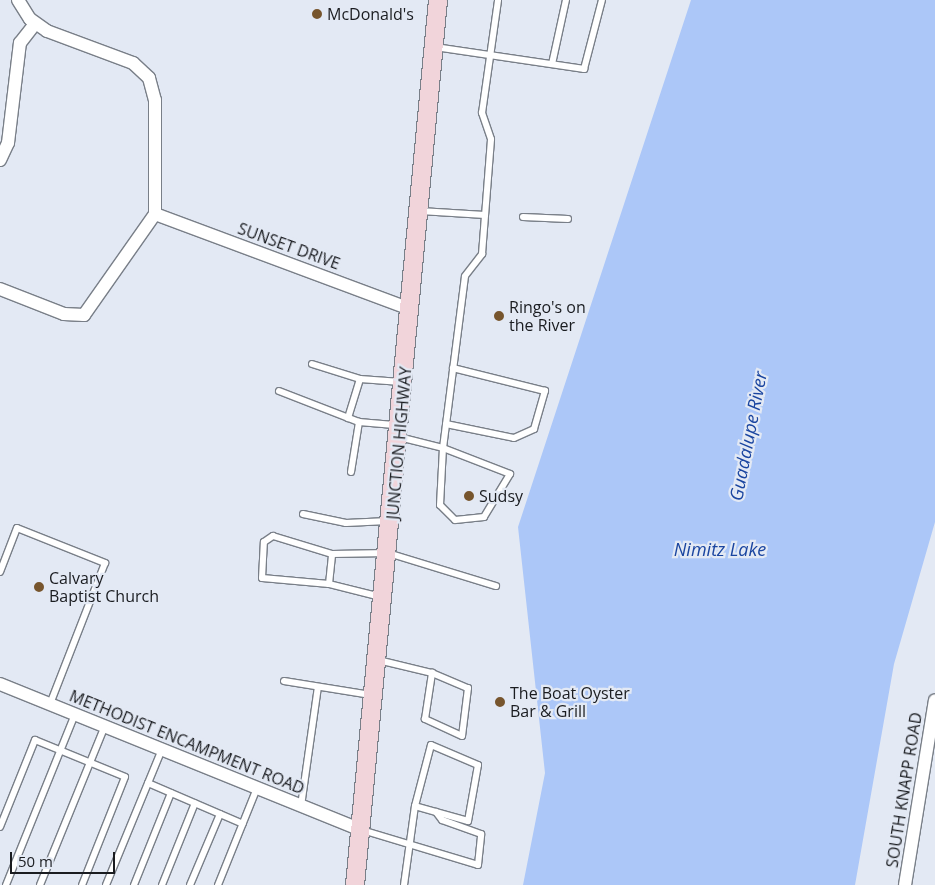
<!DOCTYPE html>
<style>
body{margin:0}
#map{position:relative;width:935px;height:885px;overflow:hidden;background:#e3e9f4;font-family:"Open Sans",sans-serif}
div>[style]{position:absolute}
.water>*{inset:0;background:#acc7f8}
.roads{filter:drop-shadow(1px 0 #797f88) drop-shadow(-1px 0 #797f88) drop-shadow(0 1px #797f88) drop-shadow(0 -1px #797f88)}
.lane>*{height:6px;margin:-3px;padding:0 3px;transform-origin:3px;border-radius:3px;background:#fff}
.street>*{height:12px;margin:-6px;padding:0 6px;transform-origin:6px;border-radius:6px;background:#fff}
.secondary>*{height:18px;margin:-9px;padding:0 9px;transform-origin:9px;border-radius:9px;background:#f1d4da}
.dots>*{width:14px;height:14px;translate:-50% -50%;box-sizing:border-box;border:2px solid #e3e9f4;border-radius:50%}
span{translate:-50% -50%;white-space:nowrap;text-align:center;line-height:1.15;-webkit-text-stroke:4.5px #e3e9f4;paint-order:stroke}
.poi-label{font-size:16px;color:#1a1c20}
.left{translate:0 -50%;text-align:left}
.street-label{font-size:16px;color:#1a1c20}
.water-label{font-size:18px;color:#1a45a0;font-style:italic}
.scale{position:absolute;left:10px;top:852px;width:105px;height:22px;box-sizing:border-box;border:2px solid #1a1c20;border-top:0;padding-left:6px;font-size:15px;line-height:18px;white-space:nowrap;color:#1a1c20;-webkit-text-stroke:4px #e3e9f4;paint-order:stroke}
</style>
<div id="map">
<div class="water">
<i style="clip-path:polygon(691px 0,935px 0,935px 522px,894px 664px,855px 885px,523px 885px,545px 773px,518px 527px)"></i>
</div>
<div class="roads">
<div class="lane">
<i style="left:435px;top:47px;width:151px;rotate:8.4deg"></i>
<i style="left:584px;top:69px;width:71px;rotate:-75.4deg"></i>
<i style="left:552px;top:64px;width:66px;rotate:-77.7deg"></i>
<i style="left:420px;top:211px;width:65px;rotate:3.5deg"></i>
<i style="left:523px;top:217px;width:45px;rotate:2.5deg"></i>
<i style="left:312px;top:364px;width:50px;rotate:17.4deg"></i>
<i style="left:360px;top:379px;width:41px;rotate:107.1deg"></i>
<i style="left:360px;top:379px;width:41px;rotate:4.2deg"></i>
<i style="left:279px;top:391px;width:86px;rotate:21.2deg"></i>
<i style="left:359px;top:422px;width:38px;rotate:5deg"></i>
<i style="left:446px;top:424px;width:69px;rotate:11.6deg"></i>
<i style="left:514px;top:438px;width:22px;rotate:-24deg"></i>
<i style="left:534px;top:429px;width:40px;rotate:-74deg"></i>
<i style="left:545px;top:391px;width:95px;rotate:-166deg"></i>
<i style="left:399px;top:437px;width:45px;rotate:14deg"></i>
<i style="left:443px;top:448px;width:72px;rotate:21.2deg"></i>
<i style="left:510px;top:474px;width:50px;rotate:121.2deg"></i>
<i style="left:484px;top:517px;width:29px;rotate:174deg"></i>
<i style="left:455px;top:520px;width:21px;rotate:-135deg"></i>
<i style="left:440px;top:505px;width:57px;rotate:-87deg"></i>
<i style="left:443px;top:448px;width:173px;rotate:-82.7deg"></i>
<i style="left:465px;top:276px;width:28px;rotate:-52deg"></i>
<i style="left:482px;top:254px;width:115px;rotate:-85.5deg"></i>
<i style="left:491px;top:139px;width:28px;rotate:-109deg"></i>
<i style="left:482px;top:113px;width:114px;rotate:-81.9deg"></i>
<i style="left:351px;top:472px;width:51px;rotate:-80.9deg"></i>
<i style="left:303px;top:514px;width:44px;rotate:11.8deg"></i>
<i style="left:346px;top:523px;width:42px;rotate:-2.7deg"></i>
<i style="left:0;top:572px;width:47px;rotate:-68.9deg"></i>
<i style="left:17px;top:528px;width:95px;rotate:21.7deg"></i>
<i style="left:105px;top:563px;width:151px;rotate:111.3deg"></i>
<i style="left:329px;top:584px;width:30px;rotate:-84deg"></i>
<i style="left:381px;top:597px;width:54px;rotate:-166deg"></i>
<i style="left:329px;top:584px;width:67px;rotate:-174.9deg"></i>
<i style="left:262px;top:578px;width:36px;rotate:-87deg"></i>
<i style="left:264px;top:542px;width:11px;rotate:-34deg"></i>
<i style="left:273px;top:536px;width:62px;rotate:17deg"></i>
<i style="left:332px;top:554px;width:56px;rotate:-1deg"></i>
<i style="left:388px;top:553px;width:113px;rotate:17deg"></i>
<i style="left:378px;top:660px;width:56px;rotate:13.5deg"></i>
<i style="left:432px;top:673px;width:39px;rotate:23deg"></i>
<i style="left:468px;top:688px;width:48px;rotate:97.1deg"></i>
<i style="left:462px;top:736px;width:41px;rotate:-155.3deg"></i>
<i style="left:425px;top:719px;width:47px;rotate:-81.3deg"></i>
<i style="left:284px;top:681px;width:88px;rotate:9.1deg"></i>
<i style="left:148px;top:783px;width:103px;rotate:23.3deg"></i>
<i style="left:301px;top:806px;width:120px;rotate:-81.9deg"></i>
<i style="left:0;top:827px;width:94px;rotate:-68.1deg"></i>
<i style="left:35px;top:740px;width:97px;rotate:22.3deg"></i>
<i style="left:125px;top:777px;width:116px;rotate:111.7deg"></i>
<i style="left:362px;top:830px;width:121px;rotate:16.8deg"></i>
<i style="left:478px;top:865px;width:31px;rotate:-84deg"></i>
<i style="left:481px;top:834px;width:41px;rotate:-160.3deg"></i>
<i style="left:442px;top:820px;width:10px;rotate:-127deg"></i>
<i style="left:6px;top:885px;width:184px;rotate:-68deg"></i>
<i style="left:40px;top:885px;width:172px;rotate:-67.8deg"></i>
<i style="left:106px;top:885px;width:147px;rotate:-67.6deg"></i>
<i style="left:134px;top:885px;width:99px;rotate:-68.1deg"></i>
<i style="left:162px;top:885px;width:88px;rotate:-68.1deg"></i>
<i style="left:190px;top:885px;width:77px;rotate:-67.1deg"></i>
<i style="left:218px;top:885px;width:105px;rotate:-68.1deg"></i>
<i style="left:404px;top:885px;width:80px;rotate:-82.1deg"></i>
<i style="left:415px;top:806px;width:63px;rotate:-75.3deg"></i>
<i style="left:431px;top:745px;width:51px;rotate:23.1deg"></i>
<i style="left:478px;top:765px;width:57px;rotate:100.1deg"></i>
<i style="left:468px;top:821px;width:55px;rotate:-164.2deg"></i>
</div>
<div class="street">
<i style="left:18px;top:0;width:22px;rotate:58deg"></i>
<i style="left:30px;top:19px;width:21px;rotate:35deg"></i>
<i style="left:47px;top:31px;width:92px;rotate:20.4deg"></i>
<i style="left:133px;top:63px;width:22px;rotate:43deg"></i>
<i style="left:149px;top:78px;width:23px;rotate:75deg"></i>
<i style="left:155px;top:100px;width:114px;rotate:90deg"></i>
<i style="left:0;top:160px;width:19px;rotate:-65deg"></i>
<i style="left:8px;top:143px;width:101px;rotate:-83.2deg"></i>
<i style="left:20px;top:43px;width:24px;rotate:-52deg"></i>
<i style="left:155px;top:214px;width:273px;rotate:20.4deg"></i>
<i style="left:0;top:289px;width:69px;rotate:21.3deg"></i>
<i style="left:64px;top:314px;width:20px;rotate:3deg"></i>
<i style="left:84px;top:315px;width:123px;rotate:-54.9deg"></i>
<i style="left:0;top:684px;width:390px;rotate:22deg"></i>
<i style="left:905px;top:885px;width:187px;rotate:-80.8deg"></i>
</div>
<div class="secondary">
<i style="left:355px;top:885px;width:889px;rotate:-84.64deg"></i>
</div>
</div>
<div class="dots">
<i style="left:317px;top:14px;background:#77552d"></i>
<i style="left:499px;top:316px;background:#77552d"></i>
<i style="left:469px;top:496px;background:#77552d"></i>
<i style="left:39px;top:587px;background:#77552d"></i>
<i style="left:500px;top:702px;background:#77552d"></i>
</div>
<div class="poi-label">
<span class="left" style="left:327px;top:14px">McDonald's</span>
<span class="left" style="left:509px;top:316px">Ringo's on<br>the River</span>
<span class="left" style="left:479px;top:496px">Sudsy</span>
<span class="left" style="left:49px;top:587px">Calvary<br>Baptist Church</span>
<span class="left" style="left:510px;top:702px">The Boat Oyster<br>Bar &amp; Grill</span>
</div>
<div class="street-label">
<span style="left:289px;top:246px;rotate:20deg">SUNSET DRIVE</span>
<span style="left:399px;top:443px;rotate:-85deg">JUNCTION HIGHWAY</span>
<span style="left:187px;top:742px;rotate:22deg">METHODIST ENCAMPMENT ROAD</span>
<span style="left:904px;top:790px;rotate:-81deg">SOUTH KNAPP ROAD</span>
</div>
<div class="water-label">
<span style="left:748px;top:436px;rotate:-79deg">Guadalupe River</span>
<span style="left:720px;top:549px">Nimitz Lake</span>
</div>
<div class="scale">50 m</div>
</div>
